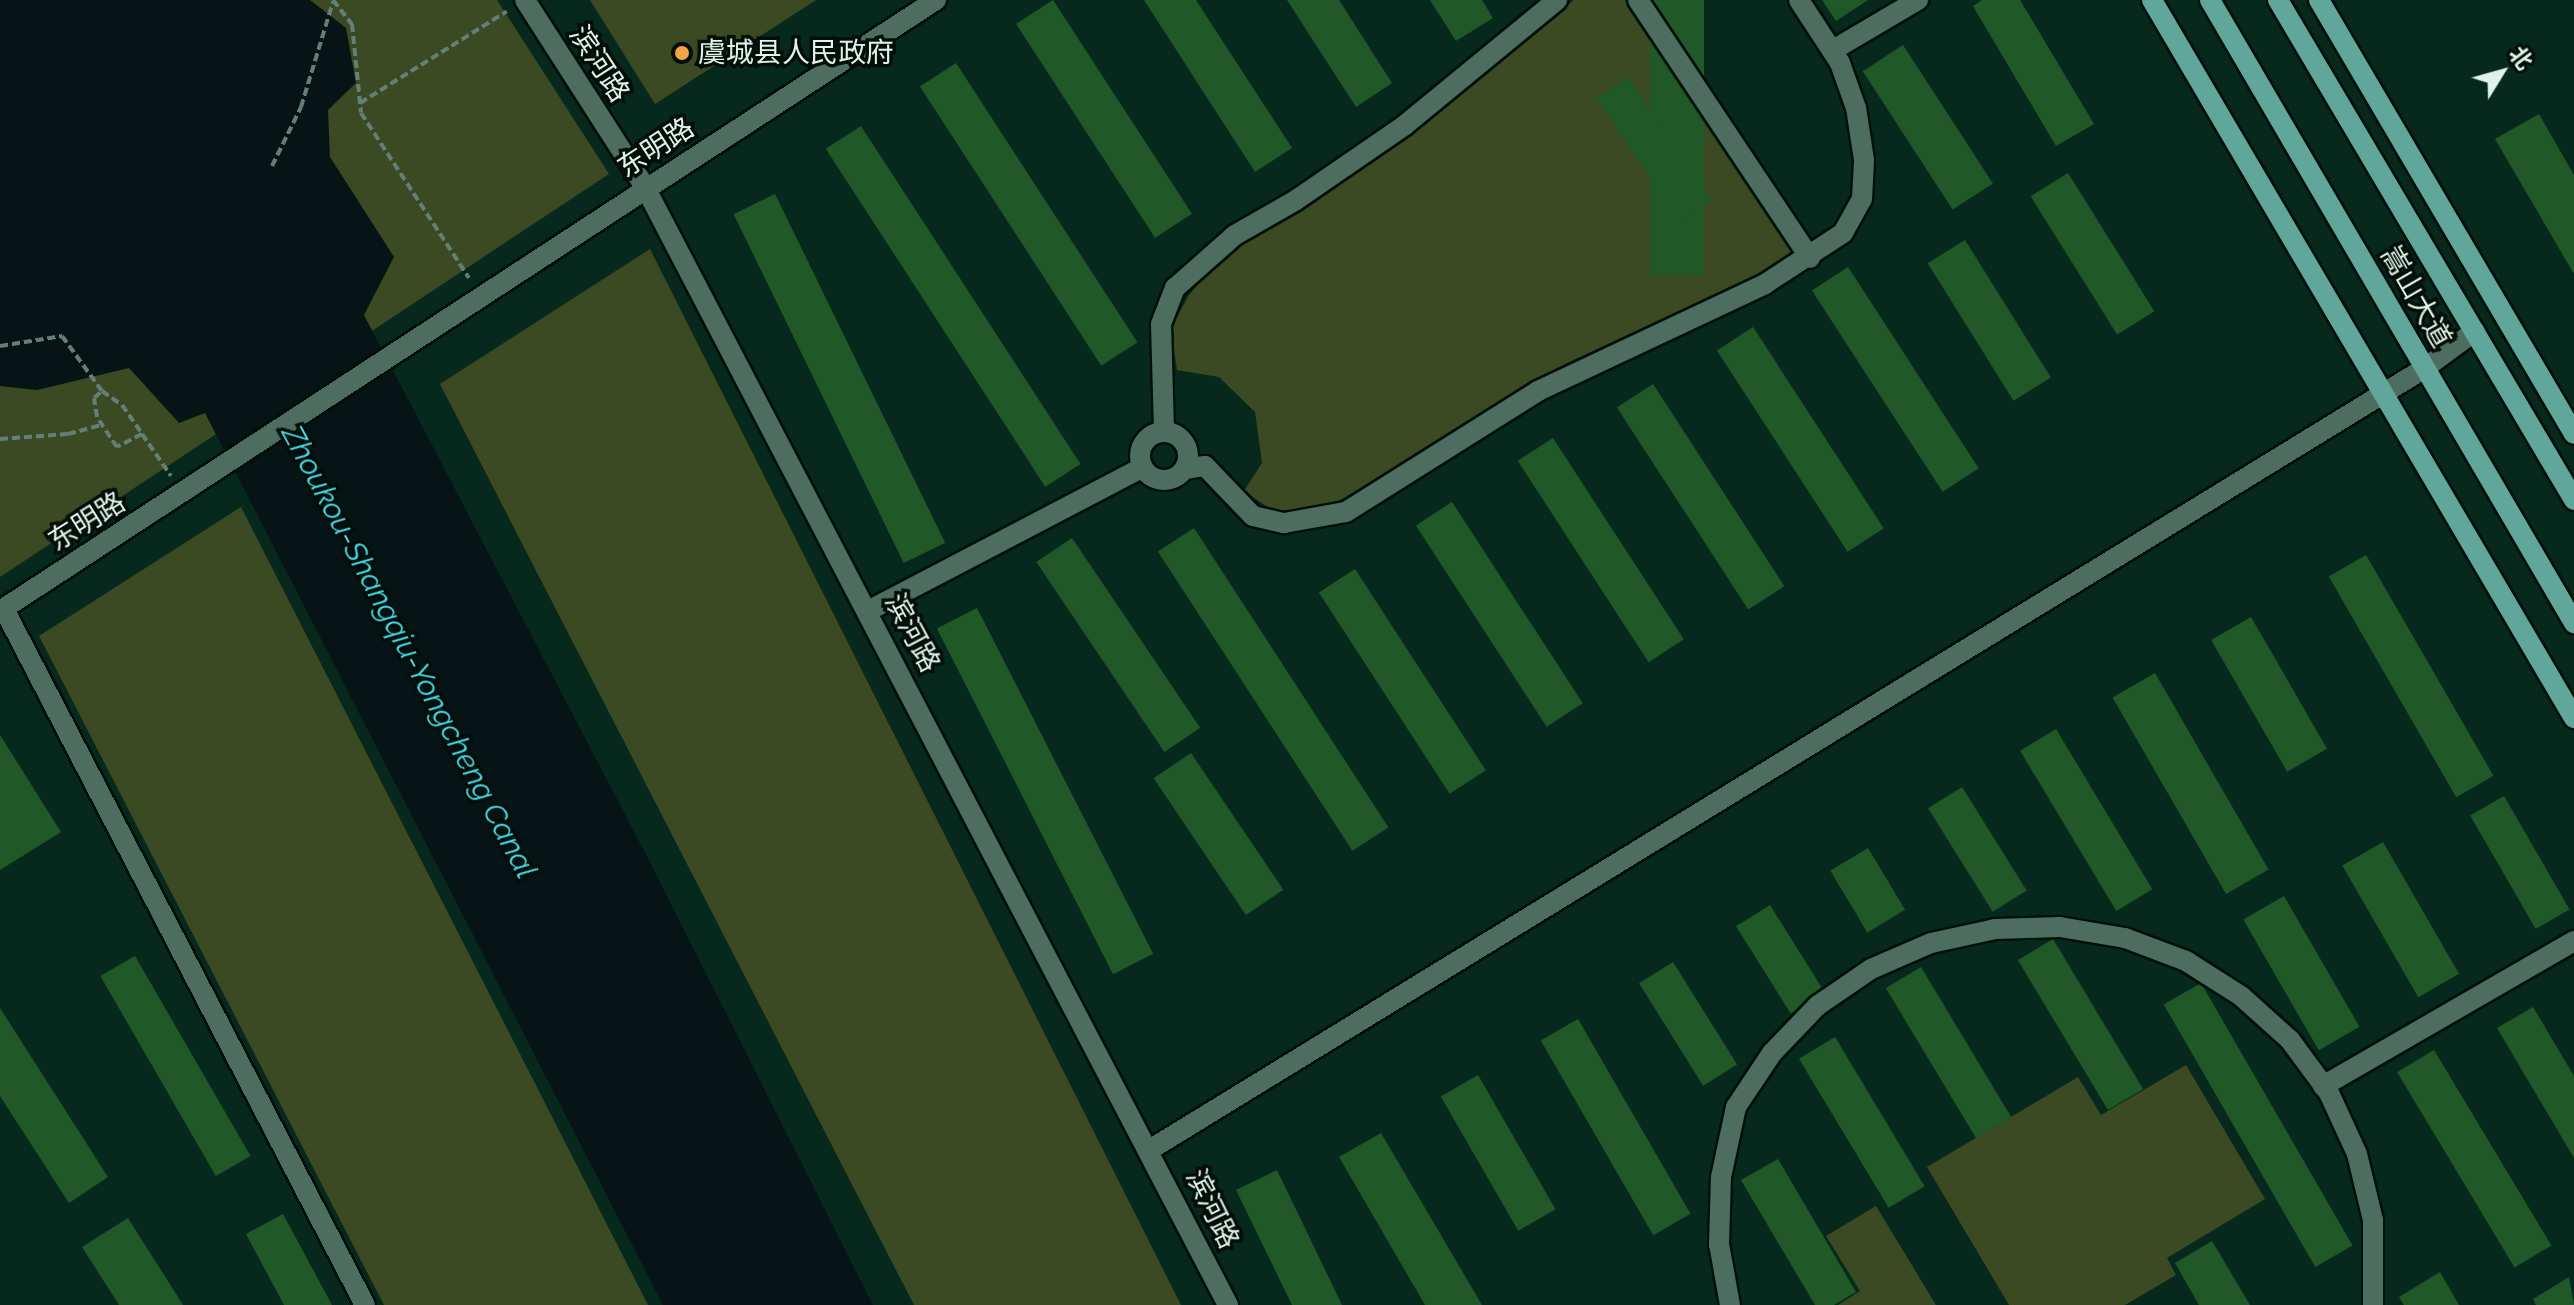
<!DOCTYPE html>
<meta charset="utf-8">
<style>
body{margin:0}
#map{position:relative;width:2574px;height:1305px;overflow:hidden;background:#07291d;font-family:Raleway,"Noto Sans SC",sans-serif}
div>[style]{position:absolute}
.green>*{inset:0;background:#3b4a23}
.water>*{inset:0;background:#071416}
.building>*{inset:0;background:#215828;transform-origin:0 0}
.path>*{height:4px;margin-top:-2px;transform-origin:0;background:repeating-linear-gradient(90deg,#647f75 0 8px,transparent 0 12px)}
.roads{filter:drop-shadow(2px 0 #001008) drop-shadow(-2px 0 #001008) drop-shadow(0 2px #001008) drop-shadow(0 -2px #001008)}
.minor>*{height:20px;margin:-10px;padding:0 10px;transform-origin:10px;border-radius:10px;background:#4c6d5f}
.minor>.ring{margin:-10px;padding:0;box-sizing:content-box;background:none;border:20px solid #4c6d5f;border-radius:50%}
.major>*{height:20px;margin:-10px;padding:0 10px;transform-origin:10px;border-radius:10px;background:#60a69a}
.dots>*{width:22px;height:22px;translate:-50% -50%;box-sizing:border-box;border:4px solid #030e09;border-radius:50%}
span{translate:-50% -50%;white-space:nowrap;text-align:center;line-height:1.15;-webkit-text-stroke:7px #030e09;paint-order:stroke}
.poi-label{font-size:28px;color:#e0f2e9}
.left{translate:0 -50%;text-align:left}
.street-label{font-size:28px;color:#e0f2e9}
.water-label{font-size:30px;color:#45def0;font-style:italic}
.north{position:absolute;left:2462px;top:32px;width:80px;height:80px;-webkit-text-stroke:6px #030e09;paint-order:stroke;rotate:53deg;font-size:22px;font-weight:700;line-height:32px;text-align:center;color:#e0f2e9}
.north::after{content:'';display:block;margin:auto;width:28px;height:36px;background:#e0f2e9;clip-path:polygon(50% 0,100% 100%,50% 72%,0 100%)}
</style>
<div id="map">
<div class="green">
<i style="clip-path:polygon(0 0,497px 0,609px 174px,0 577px)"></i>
<i style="clip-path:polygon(590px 0,816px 0,655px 104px)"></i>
<i style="clip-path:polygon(1574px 0,1625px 0,1795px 257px,1563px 365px,1390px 474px,1325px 508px,1275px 512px,1244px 491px,1262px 463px,1255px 412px,1219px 377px,1177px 370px,1171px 328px,1189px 295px,1222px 257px,1383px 152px)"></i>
<i style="clip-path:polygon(650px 249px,1181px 1305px,914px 1305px,440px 384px)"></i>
<i style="clip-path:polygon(241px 507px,648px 1305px,384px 1305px,39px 636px)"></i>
<i style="clip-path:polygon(2186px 1065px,2265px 1199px,2167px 1258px,2176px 1275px,2125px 1305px,2009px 1305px,1927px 1167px,2078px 1077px,2101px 1115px)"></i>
<i style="clip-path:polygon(1876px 1206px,1936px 1305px,1838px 1305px,1860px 1291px,1826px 1236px)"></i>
</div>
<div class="water">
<i style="clip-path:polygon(0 0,310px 0,346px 28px,356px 83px,328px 110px,330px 157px,394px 257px,364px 315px,652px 866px,873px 1305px,663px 1305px,205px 413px,179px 423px,129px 368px,37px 390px,0 386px)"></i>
</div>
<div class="building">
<i style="left:1053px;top:0;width:255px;height:44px;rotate:57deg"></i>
<i style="clip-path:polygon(1144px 0,1196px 0,1292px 148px,1255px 172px)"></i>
<i style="clip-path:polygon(1287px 0,1339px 0,1392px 83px,1356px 107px)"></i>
<i style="clip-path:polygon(1430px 0,1482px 0,1493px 18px,1456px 41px)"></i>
<i style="left:1650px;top:0;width:54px;height:275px"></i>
<i style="clip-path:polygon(1822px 0,1868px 0,1836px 21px)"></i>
<i style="clip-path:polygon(1982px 0,2020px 0,2094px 124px,2056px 146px,1973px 6px)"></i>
<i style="left:1903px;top:45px;width:165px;height:48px;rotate:57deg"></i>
<i style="left:956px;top:63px;width:333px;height:43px;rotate:57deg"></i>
<i style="left:1628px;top:77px;width:149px;height:38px;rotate:56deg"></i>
<i style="clip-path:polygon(2539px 114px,2574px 175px,2574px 274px,2495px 139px)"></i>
<i style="left:861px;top:126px;width:403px;height:42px;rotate:57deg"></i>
<i style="left:2068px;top:173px;width:163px;height:44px;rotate:58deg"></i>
<i style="left:775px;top:194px;width:388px;height:46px;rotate:64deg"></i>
<i style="left:1965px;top:240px;width:162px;height:44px;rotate:58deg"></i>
<i style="left:1848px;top:267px;width:240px;height:43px;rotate:57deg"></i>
<i style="left:1753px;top:327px;width:240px;height:43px;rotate:57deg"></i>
<i style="left:1653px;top:384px;width:241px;height:43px;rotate:57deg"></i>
<i style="left:1553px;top:438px;width:240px;height:42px;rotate:57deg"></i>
<i style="left:1452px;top:502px;width:240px;height:43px;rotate:57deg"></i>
<i style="left:1194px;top:528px;width:357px;height:43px;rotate:57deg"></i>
<i style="left:1072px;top:538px;width:229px;height:43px;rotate:56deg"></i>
<i style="left:2366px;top:555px;width:255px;height:43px;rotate:60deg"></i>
<i style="left:1355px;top:569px;width:240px;height:43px;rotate:57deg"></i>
<i style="left:977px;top:608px;width:388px;height:45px;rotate:63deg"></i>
<i style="left:2251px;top:617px;width:152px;height:46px;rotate:60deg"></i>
<i style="left:2155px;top:673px;width:227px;height:49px;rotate:60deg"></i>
<i style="left:2056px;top:729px;width:187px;height:42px;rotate:59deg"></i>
<i style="clip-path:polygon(0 735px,61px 832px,0 870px)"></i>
<i style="left:1191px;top:753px;width:165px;height:45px;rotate:56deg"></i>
<i style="left:1962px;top:787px;width:122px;height:40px;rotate:58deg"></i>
<i style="left:2504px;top:796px;width:131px;height:39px;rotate:60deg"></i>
<i style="left:2383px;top:842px;width:152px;height:47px;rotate:60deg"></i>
<i style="left:1868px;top:848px;width:72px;height:44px;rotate:59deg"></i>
<i style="left:2284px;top:896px;width:151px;height:47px;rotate:60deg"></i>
<i style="left:1770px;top:905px;width:103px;height:40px;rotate:58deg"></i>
<i style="left:2053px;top:939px;width:175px;height:41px;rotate:59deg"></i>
<i style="left:135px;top:956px;width:231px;height:40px;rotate:60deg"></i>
<i style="left:1673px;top:962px;width:121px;height:40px;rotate:58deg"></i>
<i style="left:1921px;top:967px;width:175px;height:41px;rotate:59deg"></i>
<i style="left:2201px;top:983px;width:303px;height:43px;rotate:60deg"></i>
<i style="clip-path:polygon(2533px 1007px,2574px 1076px,2574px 1158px,2497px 1028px)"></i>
<i style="clip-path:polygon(0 1008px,108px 1177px,69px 1203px,0 1096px)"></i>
<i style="left:1578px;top:1019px;width:225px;height:43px;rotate:60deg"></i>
<i style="left:1835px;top:1037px;width:174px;height:42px;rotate:59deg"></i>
<i style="left:2434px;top:1050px;width:228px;height:43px;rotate:59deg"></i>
<i style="left:1478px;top:1075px;width:155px;height:43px;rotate:60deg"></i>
<i style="clip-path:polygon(1381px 1133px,1482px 1305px,1425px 1305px,1339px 1157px)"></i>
<i style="clip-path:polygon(1778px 1159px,1856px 1292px,1834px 1305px,1815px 1305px,1741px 1180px)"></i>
<i style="clip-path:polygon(1277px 1170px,1342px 1305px,1292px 1305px,1236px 1190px)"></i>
<i style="clip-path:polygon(283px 1214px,332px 1305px,284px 1305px,246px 1234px)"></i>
<i style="clip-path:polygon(128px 1218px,183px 1305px,119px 1305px,82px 1247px)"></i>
<i style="clip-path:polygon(2212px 1241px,2250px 1305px,2199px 1305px,2175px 1263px)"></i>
<i style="clip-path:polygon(2440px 1272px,2459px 1305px,2404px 1305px,2399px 1297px)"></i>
<i style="clip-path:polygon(2569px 1277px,2574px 1305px,2536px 1305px,2533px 1299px)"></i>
</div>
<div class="path">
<i style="left:333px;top:0;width:31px;rotate:52deg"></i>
<i style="left:352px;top:24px;width:89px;rotate:84.2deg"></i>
<i style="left:361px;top:113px;width:197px;rotate:56.8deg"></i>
<i style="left:360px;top:103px;width:173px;rotate:-32deg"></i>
<i style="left:272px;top:166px;width:66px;rotate:-63.8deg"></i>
<i style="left:301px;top:107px;width:110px;rotate:-73.1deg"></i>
<i style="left:0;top:346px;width:63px;rotate:-9.2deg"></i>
<i style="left:62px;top:336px;width:68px;rotate:54deg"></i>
<i style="left:142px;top:434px;width:28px;rotate:153deg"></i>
<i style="left:117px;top:447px;width:36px;rotate:-124deg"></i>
<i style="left:97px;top:417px;width:19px;rotate:-99deg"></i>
<i style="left:94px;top:398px;width:11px;rotate:-41deg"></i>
<i style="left:102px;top:391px;width:24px;rotate:35deg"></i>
<i style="left:122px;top:405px;width:35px;rotate:55deg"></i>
<i style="left:142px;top:434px;width:51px;rotate:55.4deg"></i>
<i style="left:0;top:439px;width:68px;rotate:-4.2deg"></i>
<i style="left:68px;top:434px;width:35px;rotate:-15deg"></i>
</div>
<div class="roads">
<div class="minor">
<i style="left:525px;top:0;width:222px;rotate:57.3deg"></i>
<i style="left:645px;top:187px;width:1261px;rotate:62.46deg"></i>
<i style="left:1638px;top:0;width:310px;rotate:56.3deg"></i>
<i style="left:1833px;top:50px;width:99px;rotate:-30.5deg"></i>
<i style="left:1164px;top:431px;width:107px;rotate:-91.6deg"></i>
<i style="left:1161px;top:324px;width:39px;rotate:-69deg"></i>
<i style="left:1175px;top:288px;width:80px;rotate:-41.5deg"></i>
<i style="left:1235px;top:235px;width:70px;rotate:-29.8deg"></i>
<i style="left:1296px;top:200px;width:132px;rotate:-34.5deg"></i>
<i style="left:1405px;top:125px;width:197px;rotate:-39.4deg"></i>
<i class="ring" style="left:1140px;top:432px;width:28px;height:28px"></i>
<i style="left:1185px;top:469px;width:20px;rotate:-9deg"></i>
<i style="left:1205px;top:466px;width:69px;rotate:46.2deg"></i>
<i style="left:1253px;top:516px;width:32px;rotate:13deg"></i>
<i style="left:1284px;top:523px;width:63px;rotate:-10.1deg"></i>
<i style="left:1346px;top:512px;width:227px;rotate:-32.2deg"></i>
<i style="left:1538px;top:391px;width:251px;rotate:-25.2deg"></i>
<i style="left:1765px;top:284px;width:93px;rotate:-33.2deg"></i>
<i style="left:1843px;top:233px;width:39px;rotate:-61deg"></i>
<i style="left:1862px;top:199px;width:39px;rotate:-87deg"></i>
<i style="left:1864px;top:160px;width:53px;rotate:-98.7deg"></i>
<i style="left:1856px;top:108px;width:48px;rotate:-109.6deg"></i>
<i style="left:1840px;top:63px;width:75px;rotate:-123.1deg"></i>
<i style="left:4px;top:609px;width:784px;rotate:62.59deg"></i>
<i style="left:0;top:611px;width:1118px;rotate:-33.14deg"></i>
<i style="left:868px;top:611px;width:309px;rotate:-27.6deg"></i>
<i style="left:2323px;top:1086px;width:290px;rotate:-30deg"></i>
<i style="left:1151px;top:1149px;width:1494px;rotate:-31.51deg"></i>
<i style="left:2425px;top:368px;width:62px;rotate:-36.5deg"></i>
<i style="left:1730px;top:1305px;width:62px;rotate:-100.2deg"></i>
<i style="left:1719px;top:1244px;width:67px;rotate:-88.3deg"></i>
<i style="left:1721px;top:1177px;width:72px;rotate:-77.9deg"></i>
<i style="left:1736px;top:1107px;width:65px;rotate:-56.3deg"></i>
<i style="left:1772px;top:1053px;width:65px;rotate:-46.2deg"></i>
<i style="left:1817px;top:1006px;width:65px;rotate:-34.4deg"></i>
<i style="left:1871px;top:969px;width:65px;rotate:-23.4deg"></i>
<i style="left:1931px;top:943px;width:66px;rotate:-12.3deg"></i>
<i style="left:1995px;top:929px;width:65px;rotate:-1.8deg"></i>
<i style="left:2060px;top:927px;width:66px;rotate:9.6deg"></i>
<i style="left:2125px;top:938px;width:65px;rotate:20.7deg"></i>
<i style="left:2186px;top:961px;width:65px;rotate:32.5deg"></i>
<i style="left:2241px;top:996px;width:66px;rotate:41.9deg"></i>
<i style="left:2290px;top:1040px;width:66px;rotate:53.7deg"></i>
<i style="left:2329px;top:1093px;width:67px;rotate:65.3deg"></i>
<i style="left:2357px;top:1154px;width:68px;rotate:76.4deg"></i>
<i style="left:2373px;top:1220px;width:85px;rotate:90deg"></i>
</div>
<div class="major">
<i style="left:2152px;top:0;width:833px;rotate:59.56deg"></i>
<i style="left:2210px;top:0;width:722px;rotate:59.7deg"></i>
<i style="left:2278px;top:0;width:581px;rotate:59.37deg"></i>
<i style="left:2319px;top:0;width:503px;rotate:59.56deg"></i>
</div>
</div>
<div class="dots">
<i style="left:682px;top:53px;background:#f5a345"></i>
</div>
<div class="poi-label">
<span class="left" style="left:698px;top:53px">虞城县人民政府</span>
</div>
<div class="street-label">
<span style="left:599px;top:64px;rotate:57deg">滨河路</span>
<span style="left:656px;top:148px;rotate:-33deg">东明路</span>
<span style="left:2416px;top:297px;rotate:60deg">嵩山大道</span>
<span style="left:87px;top:522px;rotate:-32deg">东明路</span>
<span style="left:912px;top:633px;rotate:62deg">滨河路</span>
<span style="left:1212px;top:1209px;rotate:64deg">滨河路</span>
</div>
<div class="water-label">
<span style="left:409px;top:652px;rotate:62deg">Zhoukou-Shangqiu-Yongcheng Canal</span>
</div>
<div class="north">北</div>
</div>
